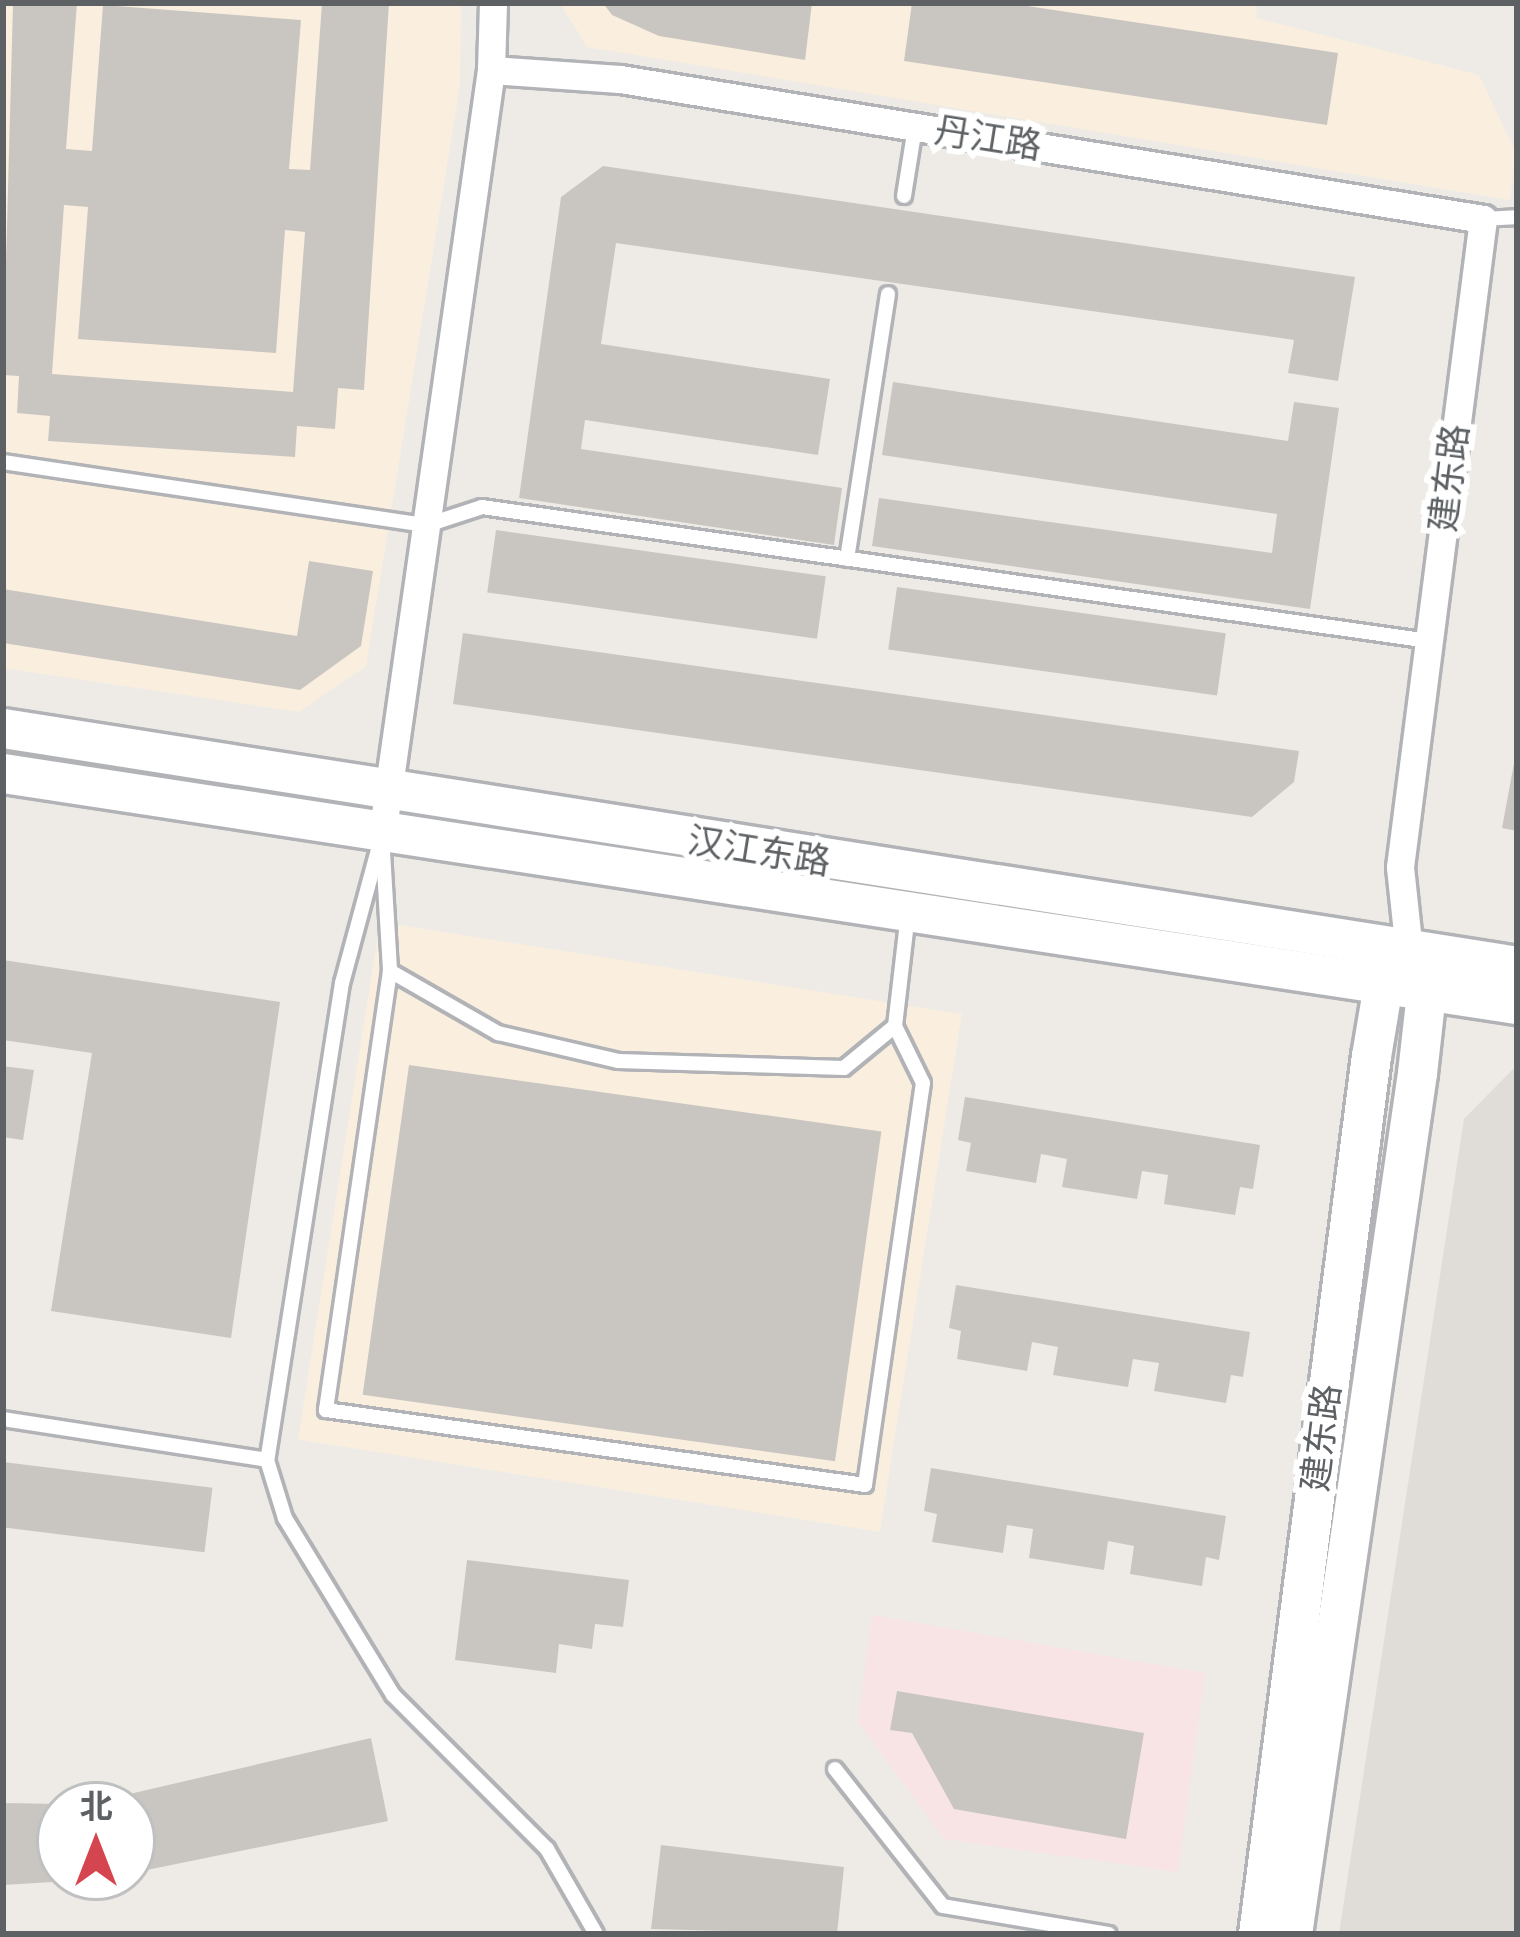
<!DOCTYPE html>
<meta charset="utf-8">
<style>
body{margin:0}
#map{position:relative;width:1520px;height:1937px;overflow:hidden;background:#eeebe6;font-family:"Source Sans 3","Noto Sans SC",sans-serif}
div>[style]{position:absolute}
.commercial>*{inset:0;background:#faefdf;transform-origin:0 0}
.education>*{inset:0;background:#e0dcd7}
.medical>*{inset:0;background:#f8e4e5}
.building>*{inset:0;background:#c9c6c2;transform-origin:0 0}
.roads{filter:drop-shadow(3px 0 #b1b3b6) drop-shadow(-3px 0 #b1b3b6) drop-shadow(0 3px #b1b3b6) drop-shadow(0 -3px #b1b3b6)}
.lane>*{height:14px;margin:-7px;padding:0 7px;transform-origin:7px;border-radius:7px;background:#fff}
.street>*{height:27px;margin:-13.5px;padding:0 13.5px;transform-origin:13.5px;border-radius:13.5px;background:#fff}
.secondary>*{height:39px;margin:-19.5px;padding:0 19.5px;transform-origin:19.5px;border-radius:19.5px;background:#fff}
span{translate:-50% -50%;white-space:nowrap;text-align:center;line-height:1.15;-webkit-text-stroke:12px #fff;paint-order:stroke}
.street-label{font-size:36px;color:#5d6164}
.frame{position:absolute;inset:0;border:6px solid #5d6164;pointer-events:none}
.north{position:absolute;left:36px;top:1781px;width:120px;height:120px;box-sizing:border-box;background:#fff;border:3px solid #bec0c1;border-radius:50%;rotate:0deg;font-size:33px;font-weight:700;line-height:48px;text-align:center;color:#5d6164}
.north::after{content:'';display:block;margin:auto;width:42px;height:54px;background:#d44550;clip-path:polygon(50% 0,100% 100%,50% 72%,0 100%)}
</style>
<div id="map">
<div class="commercial">
<i style="clip-path:polygon(3px 3px,461px 3px,460px 85px,366px 666px,299px 712px,3px 668px)"></i>
<i style="clip-path:polygon(560px 3px,1257px 3px,1256px 18px,1479px 75px,1516px 153px,1510px 200px,587px 47px)"></i>
<i style="left:380px;top:922px;width:589px;height:524px;rotate:9deg"></i>
</div>
<div class="education">
<i style="clip-path:polygon(1517px 1065px,1517px 1934px,1339px 1934px,1464px 1119px)"></i>
</div>
<div class="medical">
<i style="clip-path:polygon(872px 1615px,1205px 1673px,1178px 1872px,944px 1839px,858px 1722px)"></i>
</div>
<div class="building">
<i style="clip-path:polygon(evenodd,13px 3px,77px 3px,66px 149px,92px 151px,103px 5px,301px 20px,289px 169px,310px 170px,322px 3px,389px 3px,364px 390px,338px 388px,335px 429px,297px 426px,295px 457px,48px 441px,50px 416px,17px 413px,19px 376px,3px 375px,13px 3px,64px 205px,88px 207px,78px 339px,276px 353px,285px 230px,305px 232px,293px 392px,52px 374px,64px 205px)"></i>
<i style="clip-path:polygon(603px 3px,812px 3px,805px 60px,659px 36px,612px 15px)"></i>
<i style="clip-path:polygon(912px 3px,1008px 3px,1338px 53px,1327px 125px,904px 61px)"></i>
<i style="clip-path:polygon(603px 166px,1355px 277px,1338px 381px,1288px 373px,1294px 340px,616px 243px,601px 344px,830px 379px,818px 455px,585px 420px,581px 449px,842px 488px,834px 545px,519px 498px,561px 197px)"></i>
<i style="clip-path:polygon(893px 382px,1288px 441px,1294px 402px,1339px 408px,1310px 609px,872px 546px,879px 498px,1272px 553px,1277px 514px,882px 455px)"></i>
<i style="left:496px;top:530px;width:333px;height:63px;rotate:8deg"></i>
<i style="clip-path:polygon(309px 561px,373px 571px,361px 646px,300px 690px,3px 643px,3px 589px,297px 636px)"></i>
<i style="left:897px;top:587px;width:332px;height:63px;rotate:8deg"></i>
<i style="clip-path:polygon(463px 633px,1299px 751px,1294px 782px,1252px 817px,453px 704px)"></i>
<i style="clip-path:polygon(1517px 747px,1517px 831px,1502px 828px)"></i>
<i style="clip-path:polygon(3px 960px,280px 1002px,231px 1338px,51px 1311px,92px 1053px,3px 1040px)"></i>
<i style="left:409px;top:1065px;width:477px;height:333px;rotate:8deg"></i>
<i style="clip-path:polygon(3px 1066px,34px 1070px,23px 1140px,3px 1137px)"></i>
<i style="clip-path:polygon(965px 1097px,1260px 1145px,1253px 1189px,1240px 1187px,1235px 1215px,1164px 1204px,1168px 1175px,1142px 1171px,1137px 1199px,1062px 1187px,1067px 1159px,1041px 1154px,1036px 1183px,966px 1171px,971px 1143px,958px 1140px)"></i>
<i style="clip-path:polygon(956px 1285px,1250px 1332px,1243px 1377px,1231px 1375px,1226px 1403px,1154px 1391px,1159px 1363px,1133px 1359px,1128px 1387px,1053px 1375px,1058px 1347px,1032px 1342px,1027px 1371px,957px 1359px,961px 1331px,949px 1328px)"></i>
<i style="left:3px;top:1462px;width:211px;height:65px;rotate:7deg"></i>
<i style="clip-path:polygon(931px 1468px,1226px 1516px,1219px 1560px,1206px 1557px,1202px 1586px,1130px 1574px,1134px 1546px,1108px 1541px,1104px 1570px,1029px 1558px,1033px 1529px,1007px 1525px,1003px 1553px,932px 1542px,937px 1514px,924px 1511px)"></i>
<i style="clip-path:polygon(467px 1560px,629px 1580px,623px 1627px,595px 1624px,592px 1649px,559px 1644px,556px 1673px,455px 1660px)"></i>
<i style="clip-path:polygon(897px 1691px,1144px 1733px,1126px 1839px,954px 1809px,912px 1733px,890px 1730px)"></i>
<i style="clip-path:polygon(371px 1738px,388px 1821px,132px 1873px,132px 1805px,82px 1805px)"></i>
<i style="clip-path:polygon(3px 1803px,60px 1804px,60px 1877px,102px 1879px,3px 1885px)"></i>
<i style="clip-path:polygon(661px 1845px,844px 1867px,837px 1934px,651px 1929px)"></i>
</div>
<div class="roads">
<div class="lane">
<i style="left:904px;top:196px;width:70px;rotate:-80.9deg"></i>
<i style="left:1483px;top:219px;width:34px;rotate:-3deg"></i>
<i style="left:3px;top:462px;width:429px;rotate:8.5deg"></i>
<i style="left:427px;top:525px;width:58px;rotate:-18.1deg"></i>
<i style="left:482px;top:507px;width:956px;rotate:8.05deg"></i>
<i style="left:847px;top:559px;width:268px;rotate:-81.2deg"></i>
<i style="left:382px;top:835px;width:136px;rotate:86.6deg"></i>
<i style="left:390px;top:971px;width:444px;rotate:98.3deg"></i>
<i style="left:326px;top:1410px;width:544px;rotate:7.92deg"></i>
<i style="left:865px;top:1485px;width:406px;rotate:-81.8deg"></i>
<i style="left:923px;top:1083px;width:64px;rotate:-116.2deg"></i>
<i style="left:895px;top:1026px;width:113px;rotate:-83.4deg"></i>
<i style="left:379px;top:846px;width:142px;rotate:105.1deg"></i>
<i style="left:342px;top:983px;width:483px;rotate:98.9deg"></i>
<i style="left:267px;top:1460px;width:61px;rotate:72.8deg"></i>
<i style="left:285px;top:1518px;width:207px;rotate:58.6deg"></i>
<i style="left:393px;top:1695px;width:218px;rotate:45deg"></i>
<i style="left:547px;top:1849px;width:98px;rotate:60deg"></i>
<i style="left:390px;top:971px;width:125px;rotate:29.9deg"></i>
<i style="left:498px;top:1033px;width:123px;rotate:13.1deg"></i>
<i style="left:618px;top:1061px;width:226px;rotate:1.8deg"></i>
<i style="left:844px;top:1068px;width:66px;rotate:-39.5deg"></i>
<i style="left:3px;top:1419px;width:267px;rotate:8.8deg"></i>
<i style="left:835px;top:1769px;width:174px;rotate:51.8deg"></i>
<i style="left:943px;top:1906px;width:168px;rotate:9.6deg"></i>
</div>
<div class="street">
<i style="left:491px;top:70px;width:129px;rotate:4deg"></i>
<i style="left:620px;top:79px;width:874px;rotate:9.21deg"></i>
<i style="left:1483px;top:219px;width:653px;rotate:97.3deg"></i>
<i style="left:1400px;top:867px;width:84px;rotate:83.9deg"></i>
<i style="left:382px;top:835px;width:773px;rotate:-81.89deg"></i>
<i style="left:491px;top:70px;width:67px;rotate:-88.3deg"></i>
</div>
<div class="secondary">
<i style="left:3px;top:728px;width:1533px;rotate:8.93deg"></i>
<i style="left:3px;top:773px;width:1532px;rotate:8.68deg"></i>
<i style="left:1258px;top:1934px;width:885px;rotate:-82.67deg"></i>
<i style="left:1371px;top:1056px;width:67px;rotate:-80.5deg"></i>
<i style="left:1382px;top:990px;width:24px;rotate:-55deg"></i>
<i style="left:1292px;top:1934px;width:870px;rotate:-81.74deg"></i>
<i style="left:1417px;top:1073px;width:81px;rotate:-83.6deg"></i>
<i style="left:1426px;top:993px;width:22px;rotate:-112deg"></i>
</div>
</div>
<div class="street-label">
<span style="left:988px;top:139px;rotate:9deg">丹江路</span>
<span style="left:1450px;top:478px;rotate:-83deg">建东路</span>
<span style="left:759px;top:852px;rotate:9deg">汉江东路</span>
<span style="left:1322px;top:1438px;rotate:-83deg">建东路</span>
</div>
<div class="frame"></div>
<div class="north">北</div>
</div>
